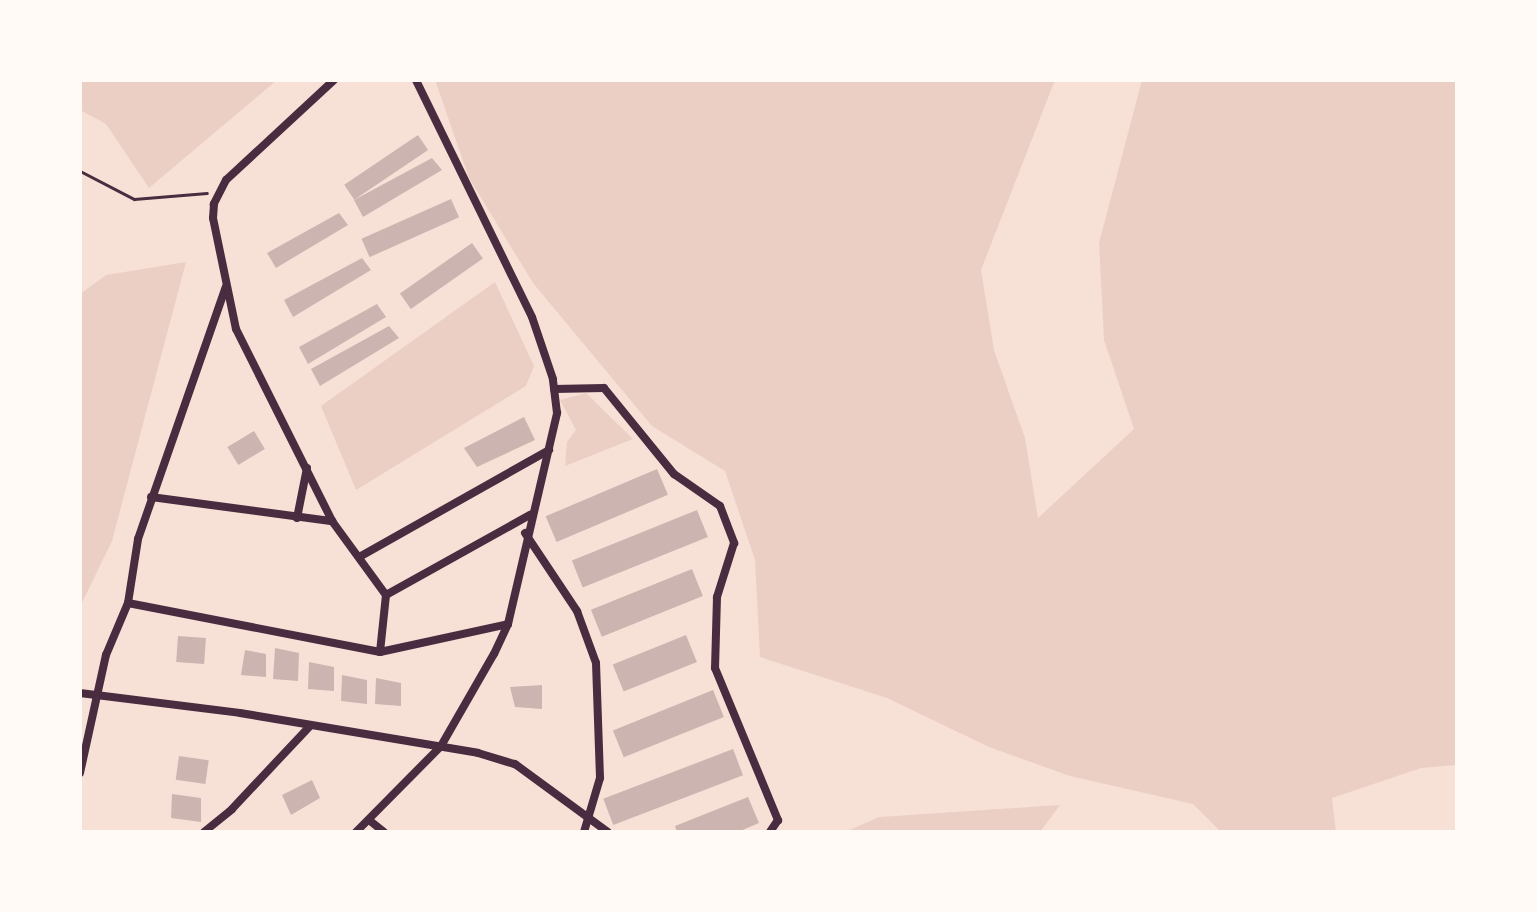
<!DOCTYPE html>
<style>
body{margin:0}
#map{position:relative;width:1537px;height:912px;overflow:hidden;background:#f7e1d7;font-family:Montserrat,sans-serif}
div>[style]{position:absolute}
.green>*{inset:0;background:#ebcfc5}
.building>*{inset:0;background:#ccb4b1;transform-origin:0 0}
.path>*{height:3px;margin:-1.5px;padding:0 1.5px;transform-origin:1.5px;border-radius:1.5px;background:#4a2c40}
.minor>*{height:8px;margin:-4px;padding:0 4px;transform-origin:4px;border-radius:4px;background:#4a2c40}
span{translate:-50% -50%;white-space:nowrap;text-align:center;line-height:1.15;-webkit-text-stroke:8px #fffaf5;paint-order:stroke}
.frame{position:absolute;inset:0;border:82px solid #fffaf5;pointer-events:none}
</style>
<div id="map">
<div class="green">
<i style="clip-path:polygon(80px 80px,277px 80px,149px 188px,106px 124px,80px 110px)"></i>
<i style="clip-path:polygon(435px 80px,1055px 80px,981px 270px,994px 350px,1025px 438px,1038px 518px,1134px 429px,1104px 340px,1099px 243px,1142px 80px,1457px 80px,1457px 765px,1421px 768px,1332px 798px,1336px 832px,1221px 832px,1193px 804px,1070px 776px,989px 747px,887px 698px,760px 657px,755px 560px,725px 471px,652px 426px,533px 283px,469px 178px)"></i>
<i style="clip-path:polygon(186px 262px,112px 541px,80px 607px,80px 294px,106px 275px)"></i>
<i style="clip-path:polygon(495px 282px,534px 366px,526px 386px,356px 490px,321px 406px)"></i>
<i style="clip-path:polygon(586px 393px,633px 439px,565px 466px,567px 442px,576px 430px,560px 400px)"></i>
<i style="clip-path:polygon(1060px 805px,1040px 832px,845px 832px,879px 817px)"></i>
</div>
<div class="building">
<i style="left:418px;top:135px;width:18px;height:89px;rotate:56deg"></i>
<i style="clip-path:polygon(432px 158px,442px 170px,363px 217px,354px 200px)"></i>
<i style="left:451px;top:199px;width:20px;height:98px;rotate:66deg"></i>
<i style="clip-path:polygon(339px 213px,348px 225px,276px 268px,267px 253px)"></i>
<i style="left:472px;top:243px;width:19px;height:88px;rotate:55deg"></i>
<i style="clip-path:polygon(362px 258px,371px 270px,293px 317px,284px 300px)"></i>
<i style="clip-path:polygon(377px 304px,386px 317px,308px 364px,299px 347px)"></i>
<i style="clip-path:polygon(389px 326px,399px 338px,320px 386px,311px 369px)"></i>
<i style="clip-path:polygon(524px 417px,535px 440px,477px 467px,464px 448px)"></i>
<i style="left:254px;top:431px;width:21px;height:31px;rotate:59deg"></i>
<i style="left:657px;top:469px;width:28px;height:121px;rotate:67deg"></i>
<i style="left:697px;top:510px;width:29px;height:135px;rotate:68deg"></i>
<i style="left:692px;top:569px;width:29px;height:109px;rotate:68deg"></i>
<i style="left:686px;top:635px;width:29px;height:79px;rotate:68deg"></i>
<i style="left:178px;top:636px;width:28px;height:26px;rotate:4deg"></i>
<i style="clip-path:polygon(275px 648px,299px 653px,298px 681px,273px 679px)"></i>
<i style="clip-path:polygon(245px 650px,266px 654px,266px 677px,241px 675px)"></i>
<i style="clip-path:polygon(309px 662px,334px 667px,334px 691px,308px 689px)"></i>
<i style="clip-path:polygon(342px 675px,367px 680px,367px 704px,341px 701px)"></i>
<i style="clip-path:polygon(376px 678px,401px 683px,401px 706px,375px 704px)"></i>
<i style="clip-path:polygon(542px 685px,542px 709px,515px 707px,510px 687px)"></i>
<i style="left:713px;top:690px;width:29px;height:108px;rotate:68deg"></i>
<i style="left:733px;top:749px;width:28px;height:139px;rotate:69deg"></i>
<i style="left:179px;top:756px;width:30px;height:24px;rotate:8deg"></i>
<i style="clip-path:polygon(312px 780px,320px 798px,291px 815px,282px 795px)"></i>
<i style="clip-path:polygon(172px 794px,201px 798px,201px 822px,171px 818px)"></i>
<i style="clip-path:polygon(748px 797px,759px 823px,738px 832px,677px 832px,675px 826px)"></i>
</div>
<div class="path">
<i style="left:80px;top:171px;width:61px;rotate:27.4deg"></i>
<i style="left:134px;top:199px;width:73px;rotate:-4.7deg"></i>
</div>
<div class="minor">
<i style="left:334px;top:80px;width:147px;rotate:137.2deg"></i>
<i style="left:226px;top:180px;width:27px;rotate:117deg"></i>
<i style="left:214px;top:204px;width:14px;rotate:94deg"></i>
<i style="left:213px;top:218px;width:113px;rotate:78.3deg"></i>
<i style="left:236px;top:329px;width:215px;rotate:63.4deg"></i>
<i style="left:332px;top:521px;width:92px;rotate:53.9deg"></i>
<i style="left:386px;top:595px;width:57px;rotate:96deg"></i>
<i style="left:554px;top:389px;width:50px;rotate:-1.1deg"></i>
<i style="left:604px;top:388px;width:111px;rotate:50.9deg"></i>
<i style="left:674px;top:474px;width:56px;rotate:34.8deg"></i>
<i style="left:720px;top:506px;width:40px;rotate:69deg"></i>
<i style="left:734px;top:543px;width:57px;rotate:107.5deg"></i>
<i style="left:717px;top:597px;width:71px;rotate:91.6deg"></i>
<i style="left:715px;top:668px;width:165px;rotate:67.5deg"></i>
<i style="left:778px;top:820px;width:14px;rotate:124deg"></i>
<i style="left:151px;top:497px;width:183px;rotate:7.6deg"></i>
<i style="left:297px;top:518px;width:51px;rotate:-78.7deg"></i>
<i style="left:525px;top:533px;width:94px;rotate:56.3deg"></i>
<i style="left:577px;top:611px;width:55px;rotate:69.9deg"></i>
<i style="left:596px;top:663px;width:115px;rotate:88deg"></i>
<i style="left:600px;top:778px;width:56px;rotate:106.5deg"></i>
<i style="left:361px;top:556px;width:216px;rotate:-29.4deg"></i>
<i style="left:386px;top:595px;width:165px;rotate:-29.1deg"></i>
<i style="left:128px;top:603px;width:257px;rotate:11deg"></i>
<i style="left:380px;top:652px;width:131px;rotate:-12.3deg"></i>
<i style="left:80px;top:693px;width:161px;rotate:7.1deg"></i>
<i style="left:240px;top:713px;width:241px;rotate:9.5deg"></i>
<i style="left:478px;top:753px;width:39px;rotate:17deg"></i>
<i style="left:515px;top:764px;width:115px;rotate:36.2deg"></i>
<i style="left:80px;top:773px;width:121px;rotate:-77.6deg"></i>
<i style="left:106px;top:655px;width:56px;rotate:-67.1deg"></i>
<i style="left:128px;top:603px;width:65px;rotate:-81.1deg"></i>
<i style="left:138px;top:539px;width:267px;rotate:-70.8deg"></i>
<i style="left:369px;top:820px;width:19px;rotate:39deg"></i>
<i style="left:204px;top:832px;width:36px;rotate:-39deg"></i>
<i style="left:232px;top:809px;width:114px;rotate:-46.8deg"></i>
<i style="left:356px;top:832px;width:121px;rotate:-45.3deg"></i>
<i style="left:441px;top:746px;width:106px;rotate:-60.1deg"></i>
<i style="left:494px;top:654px;width:33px;rotate:-65deg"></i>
<i style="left:508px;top:624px;width:217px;rotate:-76.9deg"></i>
<i style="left:557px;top:413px;width:34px;rotate:-97deg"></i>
<i style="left:553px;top:379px;width:65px;rotate:-108.7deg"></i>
<i style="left:532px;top:317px;width:264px;rotate:-116.1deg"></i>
</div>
<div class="frame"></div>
</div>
